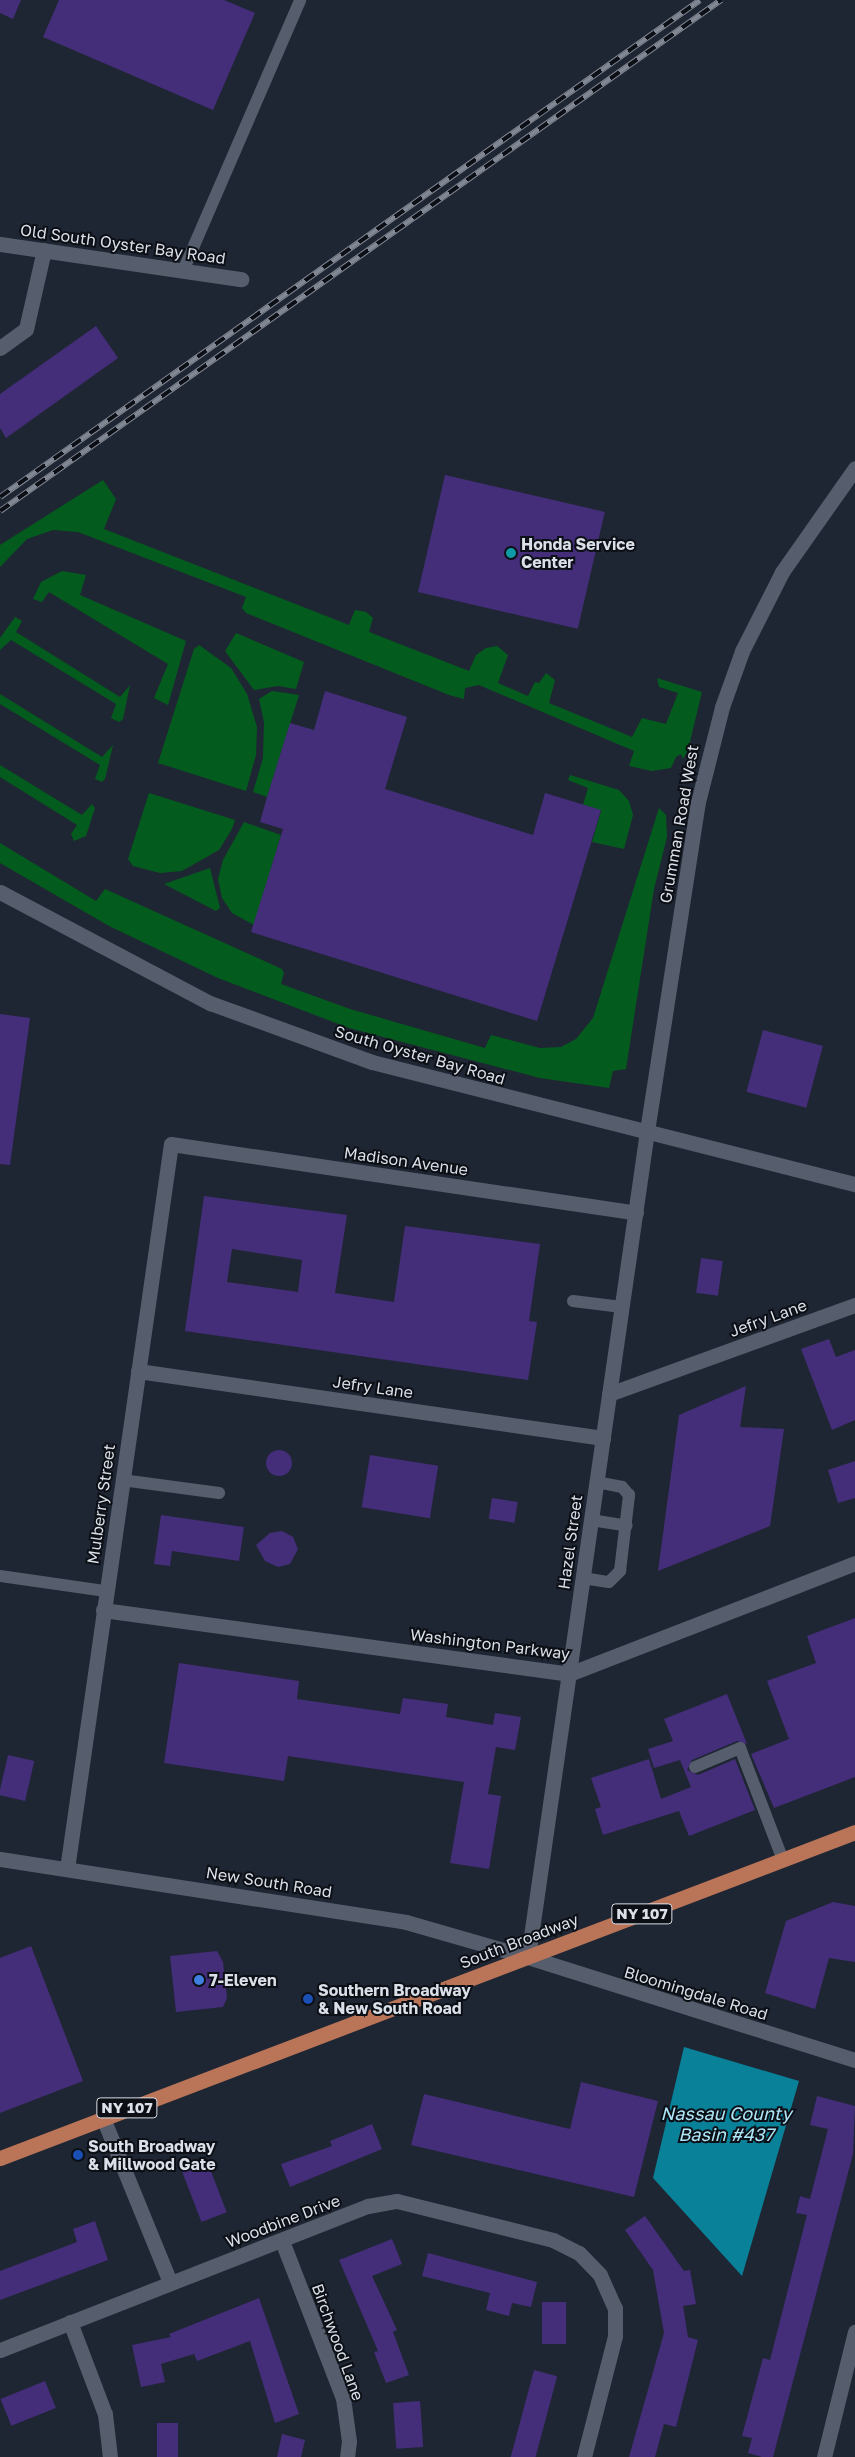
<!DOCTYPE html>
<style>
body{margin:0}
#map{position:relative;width:855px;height:2457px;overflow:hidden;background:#1f2633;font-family:"Golos Text",sans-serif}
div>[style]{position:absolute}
.green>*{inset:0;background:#035c1d}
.water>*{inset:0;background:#088199}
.building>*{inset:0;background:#442d79;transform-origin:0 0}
.round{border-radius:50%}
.lane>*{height:12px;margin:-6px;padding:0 6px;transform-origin:6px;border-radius:6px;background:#565e6d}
.street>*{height:15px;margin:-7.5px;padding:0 7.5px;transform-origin:7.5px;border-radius:7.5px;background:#565e6d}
.secondary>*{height:15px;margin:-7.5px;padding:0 7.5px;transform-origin:7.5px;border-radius:7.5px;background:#565e6d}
.primary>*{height:15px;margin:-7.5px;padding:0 7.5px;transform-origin:7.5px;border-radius:7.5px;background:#ba7559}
.rail>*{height:5.5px;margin-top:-2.75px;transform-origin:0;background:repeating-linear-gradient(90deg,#0c0f15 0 11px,#828893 0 22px);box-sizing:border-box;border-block:1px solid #828893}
.dots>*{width:14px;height:14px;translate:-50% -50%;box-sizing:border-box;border:2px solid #0c0f15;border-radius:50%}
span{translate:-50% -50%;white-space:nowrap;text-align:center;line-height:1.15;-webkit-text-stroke:4px #0c0f15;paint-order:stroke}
.shield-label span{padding:1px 4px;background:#0c0f15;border:1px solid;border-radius:4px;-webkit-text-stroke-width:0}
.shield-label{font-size:15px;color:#dadfe8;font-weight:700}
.street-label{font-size:16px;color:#dadfe8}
.poi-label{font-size:16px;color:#dadfe8;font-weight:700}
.left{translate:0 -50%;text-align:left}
.water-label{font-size:18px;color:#aee6f7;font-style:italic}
</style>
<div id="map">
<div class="green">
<i style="clip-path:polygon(103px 480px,116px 499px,104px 529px,349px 625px,355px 610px,366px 612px,373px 618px,369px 632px,469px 671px,476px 655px,486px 648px,497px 646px,508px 655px,498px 683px,528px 696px,535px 682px,539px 683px,546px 673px,555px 680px,549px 703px,632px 737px,642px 718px,666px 724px,678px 693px,659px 687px,657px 678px,702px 692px,688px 750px,683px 759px,681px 754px,676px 757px,671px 768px,652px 771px,629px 766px,634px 751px,479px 685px,465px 688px,464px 699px,449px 695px,246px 613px,242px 608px,246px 597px,78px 532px,53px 530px,27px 539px,0 567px,0 545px)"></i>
<i style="clip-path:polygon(62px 571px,86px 575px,80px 595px,186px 641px,168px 705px,154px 698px,168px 664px,49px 592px,42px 602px,33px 599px,41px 582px)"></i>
<i style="clip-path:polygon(15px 617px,22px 621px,16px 632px,120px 697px,130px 685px,123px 719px,119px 722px,111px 718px,116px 704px,11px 640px,0 650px,0 638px)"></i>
<i style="clip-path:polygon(236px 633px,304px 662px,296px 689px,278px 686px,254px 690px,225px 651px)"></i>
<i style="clip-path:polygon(199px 645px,231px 668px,247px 694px,257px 727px,256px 755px,246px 791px,158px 763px,194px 649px)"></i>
<i style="clip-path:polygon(272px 691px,299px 695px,267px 797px,253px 792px,263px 758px,264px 722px,259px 699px)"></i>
<i style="clip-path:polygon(0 694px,102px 757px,113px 745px,105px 779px,102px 782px,95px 779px,100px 765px,0 704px)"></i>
<i style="clip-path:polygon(0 765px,82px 815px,92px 804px,95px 808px,86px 836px,74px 841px,71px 834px,77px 825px,0 777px)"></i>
<i style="clip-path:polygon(570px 775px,619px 790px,629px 801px,633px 815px,624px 849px,592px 842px,601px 811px,583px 805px,588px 788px,568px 780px)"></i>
<i style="clip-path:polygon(149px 793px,235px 820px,232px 829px,219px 850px,182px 871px,160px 873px,133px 866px,128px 859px)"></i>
<i style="clip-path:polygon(659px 808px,666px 815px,667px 837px,654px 889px,626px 1069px,613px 1071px,609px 1088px,540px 1078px,349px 1028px,218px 978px,109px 926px,0 863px,0 843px,96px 901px,105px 889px,282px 969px,284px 973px,281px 984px,350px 1009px,485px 1048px,491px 1035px,540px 1048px,561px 1047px,576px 1039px,593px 1018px)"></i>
<i style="clip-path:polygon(244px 822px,281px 835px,254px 925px,232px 913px,222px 898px,218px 879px,223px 860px)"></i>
<i style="clip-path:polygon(210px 868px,220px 908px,216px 911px,164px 884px)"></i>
</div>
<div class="water">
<i style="clip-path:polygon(684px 2047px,799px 2081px,742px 2276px,653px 2178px)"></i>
</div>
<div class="building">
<i style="clip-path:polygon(0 0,21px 0,13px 19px,0 13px)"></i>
<i style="clip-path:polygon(59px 0,224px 0,255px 13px,213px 110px,43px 37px)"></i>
<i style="clip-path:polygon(96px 326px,118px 358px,6px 438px,0 428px,0 394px)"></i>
<i style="left:445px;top:475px;width:164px;height:120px;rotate:13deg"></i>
<i style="clip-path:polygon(325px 691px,407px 717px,385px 789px,533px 835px,545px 793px,601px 810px,537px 1021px,251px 932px,283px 829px,260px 822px,267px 797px,290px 723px,314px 730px)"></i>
<i style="clip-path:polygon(0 1014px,30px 1018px,10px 1165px,0 1164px)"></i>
<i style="left:763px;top:1030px;width:62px;height:64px;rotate:15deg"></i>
<i style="clip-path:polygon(evenodd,204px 1196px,347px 1215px,335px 1293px,394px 1302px,405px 1226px,540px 1244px,529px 1321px,537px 1322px,528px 1380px,185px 1331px,204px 1196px,232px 1249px,302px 1260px,298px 1292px,227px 1282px,232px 1249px)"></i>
<i style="left:701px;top:1258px;width:22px;height:35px;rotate:8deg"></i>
<i style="clip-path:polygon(829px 1339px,836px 1357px,855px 1350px,855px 1420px,832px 1430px,801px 1349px)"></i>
<i style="clip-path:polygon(746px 1386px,740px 1427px,784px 1429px,770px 1526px,658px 1571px,679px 1415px)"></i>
<i class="round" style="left:266px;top:1450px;width:26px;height:26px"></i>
<i style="left:370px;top:1455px;width:69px;height:53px;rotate:9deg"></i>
<i style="clip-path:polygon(855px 1461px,855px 1498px,838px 1503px,828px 1470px)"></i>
<i style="left:492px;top:1498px;width:26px;height:21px;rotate:9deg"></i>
<i style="clip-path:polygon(161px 1515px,244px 1527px,239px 1561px,172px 1551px,170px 1566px,154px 1564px)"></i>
<i style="clip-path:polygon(282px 1531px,293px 1537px,298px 1549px,290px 1564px,278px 1567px,265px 1561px,256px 1545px,270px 1533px)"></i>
<i style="clip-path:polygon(855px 1618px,855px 1777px,774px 1808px,751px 1754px,789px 1739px,767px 1681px,816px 1663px,807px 1636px)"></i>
<i style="clip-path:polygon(179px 1663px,299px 1681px,297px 1699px,400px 1714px,403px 1698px,448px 1704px,446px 1717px,493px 1725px,495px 1713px,521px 1717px,515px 1750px,496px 1747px,488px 1794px,501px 1796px,489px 1869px,450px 1863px,464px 1782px,288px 1756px,284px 1781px,164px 1763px)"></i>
<i style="clip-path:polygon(727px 1694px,747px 1744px,737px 1741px,692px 1760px,687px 1770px,698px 1775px,735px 1759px,755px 1810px,689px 1836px,679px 1811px,603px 1835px,595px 1809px,601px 1807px,591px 1778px,649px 1759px,661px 1799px,691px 1787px,680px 1760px,654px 1768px,648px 1749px,673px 1741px,664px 1719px)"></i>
<i style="left:8px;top:1755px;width:27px;height:41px;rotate:13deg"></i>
<i style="clip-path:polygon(833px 1902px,855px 1906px,855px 1962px,829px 1958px,815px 2009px,765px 1993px,786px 1921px)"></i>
<i style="clip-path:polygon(31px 1946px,83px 2081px,0 2113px,0 1958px)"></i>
<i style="clip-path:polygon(217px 1951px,223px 1962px,227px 1998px,223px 2007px,176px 2012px,170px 1956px)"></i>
<i style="clip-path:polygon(581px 2082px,658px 2101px,634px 2197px,411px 2145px,424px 2094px,570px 2129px)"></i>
<i style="clip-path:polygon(817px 2096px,855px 2106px,853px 2154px,773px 2457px,762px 2457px,748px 2453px,752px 2438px,742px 2436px,763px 2358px,770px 2360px,807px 2215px,796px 2213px,800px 2196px,810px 2199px,828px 2129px,810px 2125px)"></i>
<i style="clip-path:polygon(372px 2124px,382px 2149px,290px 2187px,281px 2164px,332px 2146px,330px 2141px)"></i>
<i style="left:207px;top:2161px;width:55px;height:27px;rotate:69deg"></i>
<i style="clip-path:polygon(645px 2216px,684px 2271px,690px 2270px,696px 2304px,683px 2306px,688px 2337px,698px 2340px,676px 2427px,664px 2424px,655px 2457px,629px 2457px,664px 2333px,653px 2270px,625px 2230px)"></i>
<i style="clip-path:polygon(95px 2221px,108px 2260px,0 2300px,0 2271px,77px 2242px,73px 2229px)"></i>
<i style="clip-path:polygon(392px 2239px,402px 2264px,372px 2276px,397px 2330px,393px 2332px,409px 2375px,386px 2383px,374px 2352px,378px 2351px,339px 2260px)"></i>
<i style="clip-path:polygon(428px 2253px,537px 2282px,531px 2307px,512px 2303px,509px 2316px,486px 2310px,490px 2293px,422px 2276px)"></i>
<i style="clip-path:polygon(259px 2298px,299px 2414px,275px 2423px,250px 2341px,197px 2361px,194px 2354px,161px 2364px,165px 2382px,141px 2387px,132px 2345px,171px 2337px,169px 2334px)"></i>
<i style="left:542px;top:2302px;width:24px;height:42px"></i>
<i style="left:534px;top:2370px;width:24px;height:90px;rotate:15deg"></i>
<i style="left:45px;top:2381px;width:29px;height:48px;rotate:68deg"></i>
<i style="left:420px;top:2401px;width:46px;height:27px;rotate:86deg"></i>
<i style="left:157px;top:2423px;width:21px;height:34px"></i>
<i style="clip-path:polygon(282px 2434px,305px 2440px,301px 2457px,277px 2457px)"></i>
</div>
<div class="lane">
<i style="left:183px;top:271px;width:295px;rotate:-66.6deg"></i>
<i style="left:573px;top:1301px;width:49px;rotate:7deg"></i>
<i style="left:122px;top:1480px;width:98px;rotate:7.6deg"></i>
<i style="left:591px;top:1520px;width:36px;rotate:9deg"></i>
<i style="left:0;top:1576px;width:107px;rotate:8.1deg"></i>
<i style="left:583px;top:1578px;width:26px;rotate:9deg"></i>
<i style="left:609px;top:1582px;width:16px;rotate:-45deg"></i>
<i style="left:620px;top:1571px;width:77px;rotate:-83.2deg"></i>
<i style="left:629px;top:1495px;width:11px;rotate:-131deg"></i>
<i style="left:622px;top:1487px;width:25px;rotate:-169deg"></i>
<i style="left:695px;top:1767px;width:49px;rotate:-22.9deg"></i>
<i style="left:740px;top:1748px;width:120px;rotate:69deg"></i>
</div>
<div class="street">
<i style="left:0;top:244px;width:244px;rotate:8.3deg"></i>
<i style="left:0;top:348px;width:32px;rotate:-36deg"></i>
<i style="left:26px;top:329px;width:81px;rotate:-77.2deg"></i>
<i style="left:647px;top:1131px;width:333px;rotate:-81.2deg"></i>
<i style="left:698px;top:802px;width:98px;rotate:-75.8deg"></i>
<i style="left:722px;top:707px;width:59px;rotate:-70.3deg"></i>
<i style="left:742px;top:651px;width:89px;rotate:-63.1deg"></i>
<i style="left:782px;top:572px;width:127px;rotate:-54.9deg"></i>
<i style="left:138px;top:1371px;width:470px;rotate:8.2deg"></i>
<i style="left:609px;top:1394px;width:262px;rotate:-19.9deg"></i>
<i style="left:103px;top:1610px;width:470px;rotate:7.8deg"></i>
<i style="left:569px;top:1674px;width:307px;rotate:-21.2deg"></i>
<i style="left:67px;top:1869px;width:732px;rotate:-81.84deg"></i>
<i style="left:171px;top:1144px;width:470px;rotate:8.4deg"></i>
<i style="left:528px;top:1957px;width:343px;rotate:17.5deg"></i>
<i style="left:103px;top:2118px;width:177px;rotate:67.8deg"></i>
<i style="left:282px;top:2241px;width:168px;rotate:68.8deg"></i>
<i style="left:343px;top:2398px;width:43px;rotate:82.1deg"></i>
<i style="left:349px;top:2441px;width:16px;rotate:97deg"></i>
<i style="left:70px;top:2322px;width:98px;rotate:69.2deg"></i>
<i style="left:105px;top:2414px;width:43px;rotate:83.4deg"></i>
<i style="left:0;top:2350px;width:395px;rotate:-21.4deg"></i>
<i style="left:368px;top:2206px;width:29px;rotate:-10deg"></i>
<i style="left:397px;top:2201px;width:161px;rotate:14deg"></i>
<i style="left:553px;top:2240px;width:29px;rotate:27deg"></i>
<i style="left:579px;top:2253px;width:30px;rotate:46deg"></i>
<i style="left:600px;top:2275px;width:36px;rotate:66deg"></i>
<i style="left:615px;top:2308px;width:28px;rotate:90deg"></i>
<i style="left:615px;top:2336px;width:125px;rotate:104.4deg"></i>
<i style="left:824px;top:2457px;width:129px;rotate:-76.1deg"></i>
</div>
<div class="secondary">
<i style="left:0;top:892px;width:238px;rotate:27.9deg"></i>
<i style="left:210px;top:1003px;width:172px;rotate:20deg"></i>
<i style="left:372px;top:1062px;width:498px;rotate:14.2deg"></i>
<i style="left:0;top:1859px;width:411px;rotate:8.8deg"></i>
<i style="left:406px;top:1922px;width:127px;rotate:16deg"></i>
<i style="left:528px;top:1957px;width:835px;rotate:-81.8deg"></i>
</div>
<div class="primary">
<i style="left:0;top:2158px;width:915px;rotate:-20.87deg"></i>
</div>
<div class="rail">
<i style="left:0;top:497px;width:858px;rotate:-35.37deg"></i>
<i style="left:0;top:511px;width:884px;rotate:-35.33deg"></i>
</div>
<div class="dots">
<i style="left:511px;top:553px;background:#0f9aa8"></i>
<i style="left:199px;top:1980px;background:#3f7fe0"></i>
<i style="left:308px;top:1999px;background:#1a4fb4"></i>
<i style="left:78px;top:2155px;background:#1a4fb4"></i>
</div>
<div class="shield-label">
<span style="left:642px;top:1914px">NY 107</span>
<span style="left:127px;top:2108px">NY 107</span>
</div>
<div class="street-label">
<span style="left:123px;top:244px;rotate:8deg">Old South Oyster Bay Road</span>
<span style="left:679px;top:824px;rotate:-80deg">Grumman Road West</span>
<span style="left:420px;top:1055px;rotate:16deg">South Oyster Bay Road</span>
<span style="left:406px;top:1161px;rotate:8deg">Madison Avenue</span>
<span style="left:768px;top:1318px;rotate:-20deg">Jefry Lane</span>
<span style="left:373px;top:1387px;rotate:8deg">Jefry Lane</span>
<span style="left:101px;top:1504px;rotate:-82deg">Mulberry Street</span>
<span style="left:570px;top:1542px;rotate:-82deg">Hazel Street</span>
<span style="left:490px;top:1644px;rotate:7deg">Washington Parkway</span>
<span style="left:269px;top:1882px;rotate:9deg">New South Road</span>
<span style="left:519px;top:1941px;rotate:-21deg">South Broadway</span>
<span style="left:696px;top:1993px;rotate:17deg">Bloomingdale Road</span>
<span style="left:283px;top:2221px;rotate:-21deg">Woodbine Drive</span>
<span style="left:338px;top:2342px;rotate:70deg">Birchwood Lane</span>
</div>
<div class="poi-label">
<span class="left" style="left:521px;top:553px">Honda Service<br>Center</span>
<span class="left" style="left:209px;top:1980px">7-Eleven</span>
<span class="left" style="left:318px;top:1999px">Southern Broadway<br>&amp; New South Road</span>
<span class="left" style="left:88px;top:2155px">South Broadway<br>&amp; Millwood Gate</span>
</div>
<div class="water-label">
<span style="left:726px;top:2124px">Nassau County<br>Basin #437</span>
</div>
</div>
